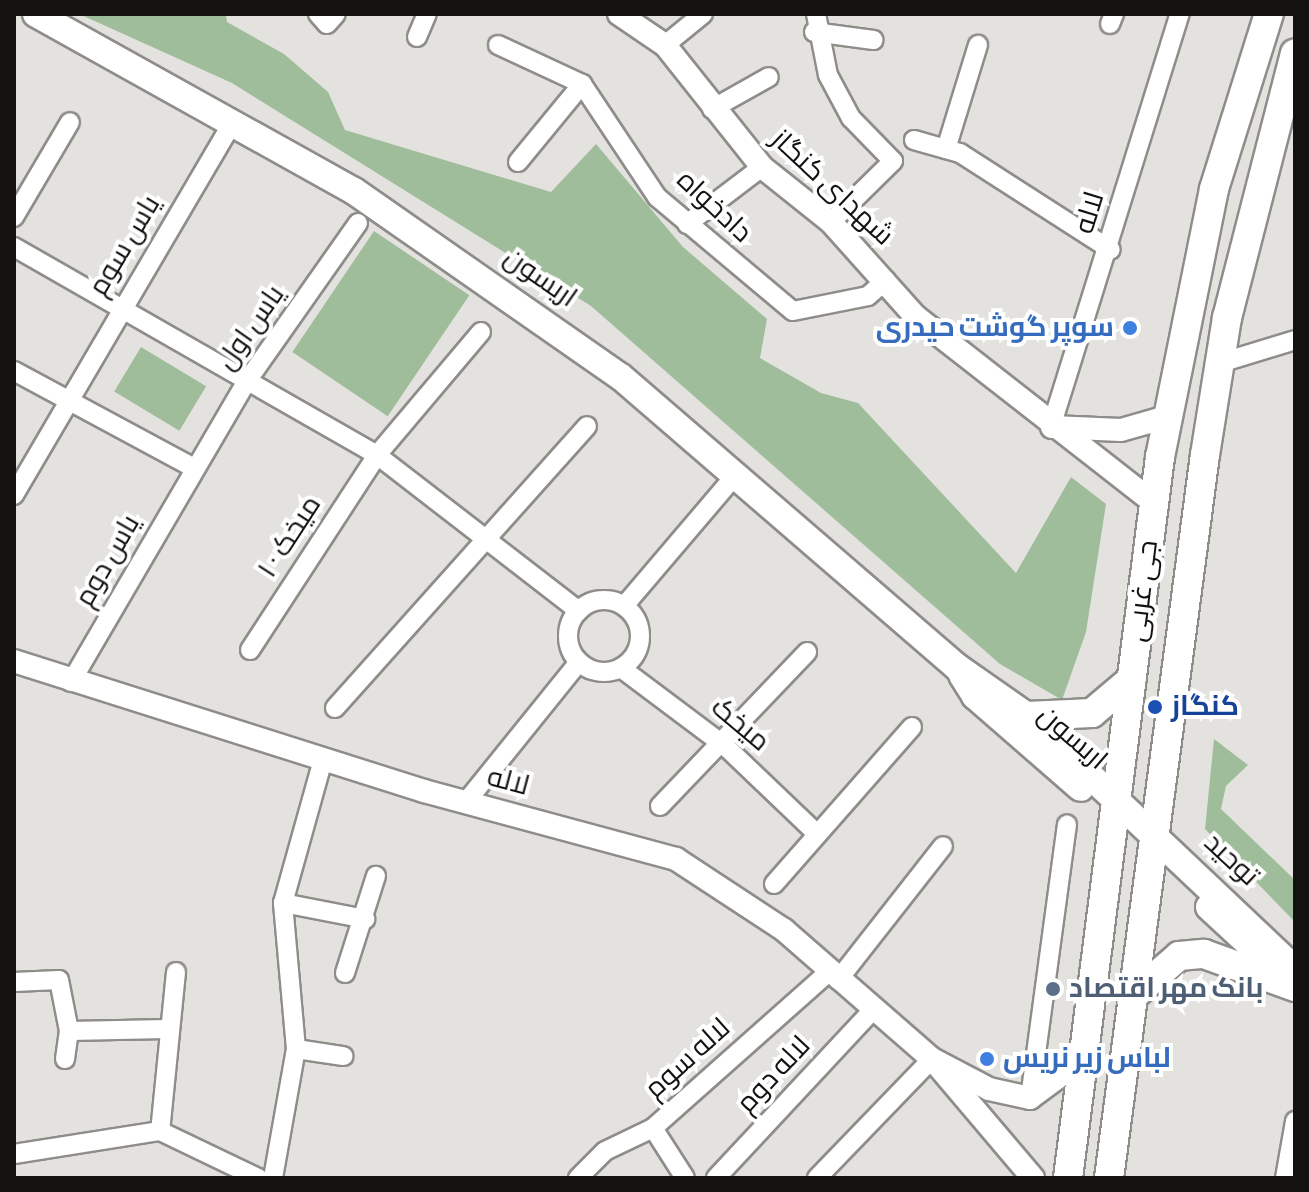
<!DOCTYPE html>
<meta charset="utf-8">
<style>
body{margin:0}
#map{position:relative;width:1309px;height:1192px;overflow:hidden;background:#e4e2df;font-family:"Alegreya Sans",Cairo,sans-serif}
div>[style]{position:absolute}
.green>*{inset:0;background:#9fbd9a;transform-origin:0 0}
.roads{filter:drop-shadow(2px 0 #8f8d8a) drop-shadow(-2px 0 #8f8d8a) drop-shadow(0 2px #8f8d8a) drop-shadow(0 -2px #8f8d8a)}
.minor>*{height:18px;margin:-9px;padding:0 9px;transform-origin:9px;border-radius:9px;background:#fff}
.minor>.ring{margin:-9px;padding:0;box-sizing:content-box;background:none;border:18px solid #fff;border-radius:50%}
.tertiary>*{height:22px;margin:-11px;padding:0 11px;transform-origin:11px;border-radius:11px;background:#fff}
.secondary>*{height:26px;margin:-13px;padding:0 13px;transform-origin:13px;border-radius:13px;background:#fff}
.primary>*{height:28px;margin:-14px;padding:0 14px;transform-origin:14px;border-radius:14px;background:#fff}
.dots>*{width:22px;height:22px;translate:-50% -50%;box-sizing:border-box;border:4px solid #fff;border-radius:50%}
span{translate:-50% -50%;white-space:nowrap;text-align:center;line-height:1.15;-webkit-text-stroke:8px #fff;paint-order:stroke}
.street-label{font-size:28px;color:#131211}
.shop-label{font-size:28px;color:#366cbe;font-weight:700}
.right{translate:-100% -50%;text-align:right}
.left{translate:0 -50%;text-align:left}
.transit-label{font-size:28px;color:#164399;font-weight:700}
.service-label{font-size:28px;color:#4e5e75;font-weight:700}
.frame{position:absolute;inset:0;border:16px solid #131211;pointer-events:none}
</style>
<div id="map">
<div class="green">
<i style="clip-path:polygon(79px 14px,226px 14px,227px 22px,284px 54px,328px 92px,345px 130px,551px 192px,596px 144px,683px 247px,767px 319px,760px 358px,821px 393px,858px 403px,1016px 573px,1071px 477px,1106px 504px,1086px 632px,1062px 700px,1000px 664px,591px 306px,232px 83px)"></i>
<i style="left:374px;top:231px;width:115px;height:146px;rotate:34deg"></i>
<i style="left:141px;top:347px;width:76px;height:52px;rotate:31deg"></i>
<i style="clip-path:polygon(1214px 739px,1248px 765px,1226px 786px,1221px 809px,1295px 880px,1295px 922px,1205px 829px)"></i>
</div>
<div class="roads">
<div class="minor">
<i style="left:318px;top:14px;width:13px;rotate:48deg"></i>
<i style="left:327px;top:24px;width:13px;rotate:-48deg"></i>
<i style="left:816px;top:14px;width:62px;rotate:78.9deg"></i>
<i style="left:828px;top:75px;width:49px;rotate:61.9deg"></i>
<i style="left:851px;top:118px;width:60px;rotate:45.7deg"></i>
<i style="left:893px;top:161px;width:87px;rotate:135.5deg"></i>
<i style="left:1110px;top:24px;width:11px;rotate:-68deg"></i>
<i style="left:814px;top:32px;width:60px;rotate:7.7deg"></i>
<i style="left:417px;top:37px;width:25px;rotate:-67deg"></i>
<i style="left:498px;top:45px;width:93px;rotate:24.9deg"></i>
<i style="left:582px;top:84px;width:136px;rotate:56.4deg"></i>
<i style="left:657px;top:197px;width:177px;rotate:40deg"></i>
<i style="left:793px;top:311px;width:76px;rotate:-11.3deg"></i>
<i style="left:868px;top:296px;width:24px;rotate:-42deg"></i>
<i style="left:665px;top:45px;width:49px;rotate:-39.2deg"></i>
<i style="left:712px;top:109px;width:65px;rotate:-29.3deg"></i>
<i style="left:914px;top:140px;width:48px;rotate:15.8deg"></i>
<i style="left:960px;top:153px;width:179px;rotate:32.7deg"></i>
<i style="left:946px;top:149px;width:109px;rotate:-72.9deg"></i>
<i style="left:518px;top:162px;width:101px;rotate:-50.6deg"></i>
<i style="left:14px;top:217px;width:110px;rotate:-59.5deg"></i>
<i style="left:687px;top:224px;width:94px;rotate:-37.2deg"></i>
<i style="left:14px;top:247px;width:418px;rotate:29.8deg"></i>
<i style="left:377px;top:455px;width:255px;rotate:37.7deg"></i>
<i style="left:1220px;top:363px;width:78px;rotate:-17deg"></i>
<i style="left:14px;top:371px;width:204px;rotate:28.3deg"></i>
<i style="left:1051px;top:427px;width:433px;rotate:-72.7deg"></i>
<i style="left:14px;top:495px;width:430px;rotate:-59.6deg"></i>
<i class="ring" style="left:568px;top:600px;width:54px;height:54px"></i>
<i style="left:624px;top:606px;width:175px;rotate:-49.6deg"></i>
<i style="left:250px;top:650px;width:233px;rotate:-56.9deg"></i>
<i style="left:377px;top:455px;width:161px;rotate:-49.8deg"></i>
<i style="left:621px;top:668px;width:130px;rotate:36.9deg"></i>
<i style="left:725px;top:746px;width:126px;rotate:43.7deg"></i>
<i style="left:71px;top:682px;width:349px;rotate:-59.7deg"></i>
<i style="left:247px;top:381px;width:193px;rotate:-54.9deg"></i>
<i style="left:335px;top:708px;width:378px;rotate:-48.2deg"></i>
<i style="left:466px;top:802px;width:180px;rotate:-51.1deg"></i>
<i style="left:660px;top:806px;width:213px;rotate:-46.3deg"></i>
<i style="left:774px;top:884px;width:209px;rotate:-48.7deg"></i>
<i style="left:283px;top:903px;width:84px;rotate:11deg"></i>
<i style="left:176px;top:972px;width:160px;rotate:95.7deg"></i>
<i style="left:160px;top:1131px;width:109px;rotate:25.6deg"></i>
<i style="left:345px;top:973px;width:102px;rotate:-72.3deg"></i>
<i style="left:838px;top:980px;width:170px;rotate:-51.9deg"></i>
<i style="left:14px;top:982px;width:45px;rotate:-2.5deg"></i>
<i style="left:59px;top:980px;width:52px;rotate:78.9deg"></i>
<i style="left:69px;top:1031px;width:98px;rotate:-1.2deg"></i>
<i style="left:296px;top:1049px;width:48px;rotate:8.5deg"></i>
<i style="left:65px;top:1059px;width:28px;rotate:-82deg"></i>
<i style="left:1030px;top:1098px;width:276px;rotate:-82.3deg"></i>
<i style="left:653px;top:1128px;width:59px;rotate:57.4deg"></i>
<i style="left:14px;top:1154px;width:148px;rotate:-9deg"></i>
<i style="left:273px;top:1178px;width:131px;rotate:-79.9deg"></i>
<i style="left:296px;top:1049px;width:147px;rotate:-95.1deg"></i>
<i style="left:283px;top:903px;width:148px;rotate:-74.4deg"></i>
<i style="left:578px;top:1178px;width:38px;rotate:-45deg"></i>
<i style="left:605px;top:1151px;width:53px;rotate:-25.6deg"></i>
<i style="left:653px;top:1128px;width:235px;rotate:-41.6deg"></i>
<i style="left:716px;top:1178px;width:229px;rotate:-47deg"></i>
<i style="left:817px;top:1178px;width:165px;rotate:-46deg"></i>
<i style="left:1285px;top:1178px;width:58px;rotate:-80deg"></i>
</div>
<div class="tertiary">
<i style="left:619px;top:14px;width:55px;rotate:34deg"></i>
<i style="left:665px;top:45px;width:156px;rotate:51.5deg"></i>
<i style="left:762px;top:167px;width:88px;rotate:38.6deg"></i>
<i style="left:831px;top:222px;width:126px;rotate:48.2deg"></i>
<i style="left:915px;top:316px;width:303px;rotate:38deg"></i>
<i style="left:1052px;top:427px;width:69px;rotate:2.5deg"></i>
<i style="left:1121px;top:430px;width:48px;rotate:-15.8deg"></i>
<i style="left:14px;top:661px;width:430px;rotate:17.6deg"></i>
<i style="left:424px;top:791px;width:261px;rotate:15.1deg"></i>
<i style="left:676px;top:859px;width:129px;rotate:33.3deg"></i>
<i style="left:784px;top:930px;width:196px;rotate:41.1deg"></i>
<i style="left:932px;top:1059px;width:64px;rotate:27.8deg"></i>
<i style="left:989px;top:1089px;width:42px;rotate:12.4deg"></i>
<i style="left:1030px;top:1098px;width:67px;rotate:-36.5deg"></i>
<i style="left:938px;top:1066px;width:147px;rotate:49.7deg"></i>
</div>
<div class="secondary">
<i style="left:36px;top:14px;width:364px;rotate:29.1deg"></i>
<i style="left:354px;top:191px;width:325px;rotate:34.9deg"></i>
<i style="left:621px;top:377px;width:444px;rotate:40.8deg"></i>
<i style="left:957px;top:667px;width:85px;rotate:35deg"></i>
<i style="left:1027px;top:716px;width:369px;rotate:43.4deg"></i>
<i style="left:962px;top:675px;width:25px;rotate:58deg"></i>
<i style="left:975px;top:696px;width:140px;rotate:41deg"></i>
<i style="left:1209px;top:907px;width:109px;rotate:42.8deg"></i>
</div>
<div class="primary">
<i style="left:1027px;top:716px;width:65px;rotate:-2.6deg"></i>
<i style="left:1092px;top:713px;width:52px;rotate:-40.4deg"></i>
<i style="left:1133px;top:996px;width:61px;rotate:-41deg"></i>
<i style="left:1179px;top:956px;width:25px;rotate:-5deg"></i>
<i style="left:1204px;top:954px;width:97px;rotate:19.9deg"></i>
<i style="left:1068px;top:1178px;width:727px;rotate:-82.73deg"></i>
<i style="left:1160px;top:457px;width:273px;rotate:-78.6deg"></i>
<i style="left:1214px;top:189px;width:183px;rotate:-72.6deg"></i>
<i style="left:1109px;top:1178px;width:729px;rotate:-82.44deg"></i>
<i style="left:1205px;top:455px;width:139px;rotate:-80.9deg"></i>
<i style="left:1227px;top:318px;width:273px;rotate:-75.6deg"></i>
</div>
</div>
<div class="dots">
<i style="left:1130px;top:328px;background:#3f7fe0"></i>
<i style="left:1155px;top:707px;background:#1a4fb4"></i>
<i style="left:1053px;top:989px;background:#5c6f8a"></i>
<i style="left:987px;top:1059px;background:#3f7fe0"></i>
</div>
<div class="street-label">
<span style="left:832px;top:188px;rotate:43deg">شهدای کنگاز</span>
<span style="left:714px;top:207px;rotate:43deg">دادخواه</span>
<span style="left:1090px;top:213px;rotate:-73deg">لاله</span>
<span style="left:125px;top:246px;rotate:-59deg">یاس سوم</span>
<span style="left:540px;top:278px;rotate:35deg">اریسون</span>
<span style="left:251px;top:328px;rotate:-55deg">یاس اول</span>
<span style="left:290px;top:537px;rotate:-57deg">میخک ۰ ۱</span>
<span style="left:108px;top:561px;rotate:-60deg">یاس دوم</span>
<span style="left:1143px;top:591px;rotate:-83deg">جی غربی</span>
<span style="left:740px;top:725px;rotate:40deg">میخک</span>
<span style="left:1072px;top:738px;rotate:41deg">اریسون</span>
<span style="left:508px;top:782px;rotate:15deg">لاله</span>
<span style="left:1231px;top:860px;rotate:43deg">توحید</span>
<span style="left:688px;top:1059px;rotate:-42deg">لاله سوم</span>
<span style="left:774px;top:1075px;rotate:-47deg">لاله دوم</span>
</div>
<div class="shop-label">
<span class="right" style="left:1114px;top:328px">سوپر گوشت حیدری</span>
<span class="left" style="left:1003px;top:1059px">لباس زیر نریس</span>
</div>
<div class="transit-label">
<span class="left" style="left:1171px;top:707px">کنگاز</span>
</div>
<div class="service-label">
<span class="left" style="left:1069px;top:989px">بانک مهر اقتصاد</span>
</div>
<div class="frame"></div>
</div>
